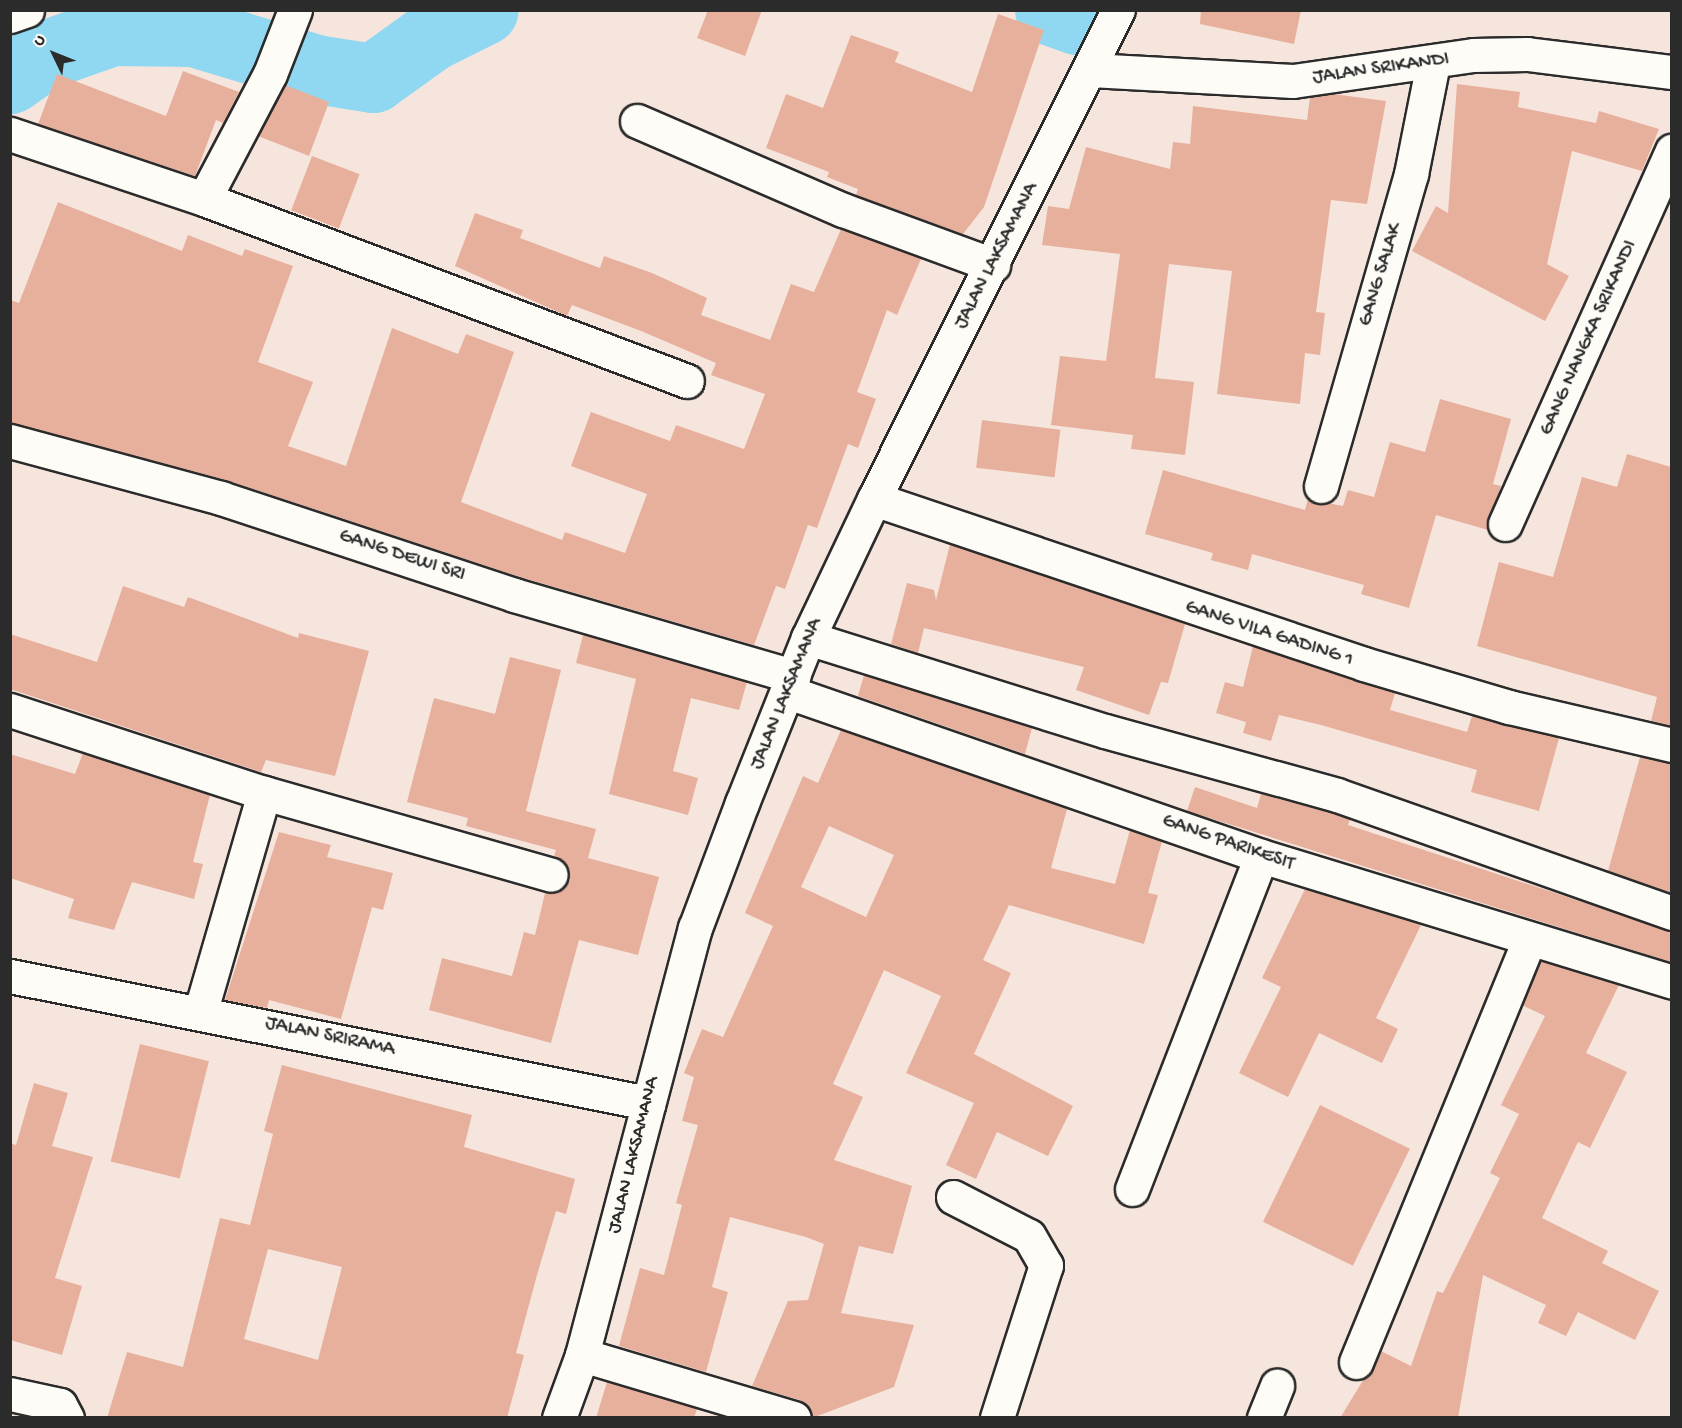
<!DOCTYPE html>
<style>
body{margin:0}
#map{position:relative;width:1682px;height:1428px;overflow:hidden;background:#f6e5dc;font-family:"Gochi Hand",sans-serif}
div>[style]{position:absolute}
.river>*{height:69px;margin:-34.5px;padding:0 34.5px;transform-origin:34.5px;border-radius:34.5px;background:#90d8f2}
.building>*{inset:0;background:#e7b09d;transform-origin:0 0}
.roads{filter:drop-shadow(2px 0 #2b2b2b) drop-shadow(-2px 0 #2b2b2b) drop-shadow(0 2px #2b2b2b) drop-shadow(0 -2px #2b2b2b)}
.minor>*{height:33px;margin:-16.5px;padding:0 16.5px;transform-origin:16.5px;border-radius:16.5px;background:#fdfcf7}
.tertiary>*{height:33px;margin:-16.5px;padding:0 16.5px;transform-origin:16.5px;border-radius:16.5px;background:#fdfcf7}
.secondary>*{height:33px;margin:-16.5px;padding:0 16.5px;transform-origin:16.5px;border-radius:16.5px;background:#fdfcf7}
span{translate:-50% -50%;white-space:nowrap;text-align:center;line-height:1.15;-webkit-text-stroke:4.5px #fdfcf7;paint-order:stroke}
.street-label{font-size:20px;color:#2b2b2b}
.frame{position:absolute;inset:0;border:12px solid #2b2b2b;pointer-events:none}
.north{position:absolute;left:24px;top:24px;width:60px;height:60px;-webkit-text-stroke:4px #fdfcf7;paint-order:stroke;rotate:313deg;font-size:16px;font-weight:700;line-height:24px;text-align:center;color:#2b2b2b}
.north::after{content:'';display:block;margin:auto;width:21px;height:27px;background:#2b2b2b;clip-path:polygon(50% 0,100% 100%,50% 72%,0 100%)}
</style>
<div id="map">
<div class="river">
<i style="left:1049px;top:10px;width:30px;rotate:20deg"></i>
<i style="left:10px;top:79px;width:42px;rotate:-35.2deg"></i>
<i style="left:44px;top:55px;width:72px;rotate:-19.4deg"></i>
<i style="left:112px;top:31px;width:81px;rotate:0.7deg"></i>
<i style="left:193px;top:32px;width:128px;rotate:16.7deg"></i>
<i style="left:316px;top:69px;width:58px;rotate:9deg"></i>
<i style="left:373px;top:78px;width:70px;rotate:-35.7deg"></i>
<i style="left:430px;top:37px;width:60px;rotate:-26.6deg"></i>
</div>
<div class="building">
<i style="clip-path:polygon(708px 10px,762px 10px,745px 56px,697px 38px)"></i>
<i style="clip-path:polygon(1201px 10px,1301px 10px,1294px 44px,1200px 24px)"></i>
<i style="clip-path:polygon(998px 14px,1044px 30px,984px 207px,963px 234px,856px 195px,858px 189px,827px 177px,829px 172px,766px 148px,786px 94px,823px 108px,851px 35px,899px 52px,895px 62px,972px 92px)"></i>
<i style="clip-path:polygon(183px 71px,239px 92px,223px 123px,216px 120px,195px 176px,38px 124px,57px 74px,166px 116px)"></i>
<i style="clip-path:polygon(1457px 84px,1520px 92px,1518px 107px,1596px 123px,1599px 111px,1659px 129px,1642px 171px,1572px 151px,1547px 264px,1569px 276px,1545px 321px,1412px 251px,1436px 206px,1448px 213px)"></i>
<i style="clip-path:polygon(285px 85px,329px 102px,309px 156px,258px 136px)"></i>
<i style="clip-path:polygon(1333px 94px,1386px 101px,1367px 204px,1331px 200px,1316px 312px,1325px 313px,1320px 355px,1305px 353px,1300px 404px,1217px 394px,1232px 271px,1169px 264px,1155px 378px,1194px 382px,1185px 455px,1131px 449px,1133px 435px,1051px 425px,1060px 356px,1106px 361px,1120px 254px,1042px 245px,1048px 206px,1069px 209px,1086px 147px,1170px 169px,1173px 142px,1190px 144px,1193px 106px,1307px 120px,1310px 97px)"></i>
<i style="left:312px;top:156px;width:51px;height:58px;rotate:21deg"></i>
<i style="clip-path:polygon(58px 202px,182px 251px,188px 235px,242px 256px,245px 249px,293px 266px,258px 362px,313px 382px,288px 446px,346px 466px,392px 328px,458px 354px,466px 334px,514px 352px,461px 502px,562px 540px,565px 532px,625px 553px,647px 494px,571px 466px,591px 412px,670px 441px,676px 425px,744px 449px,765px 394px,711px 375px,716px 363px,641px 331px,572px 305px,567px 316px,455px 266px,475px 213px,523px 230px,520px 238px,600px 268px,604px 256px,652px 273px,707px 298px,701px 315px,770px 340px,791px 284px,814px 292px,841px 229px,921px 259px,897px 315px,887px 310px,857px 392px,876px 399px,858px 448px,848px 444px,817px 528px,808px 525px,785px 589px,776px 586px,754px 645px,520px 577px,226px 480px,10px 423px,10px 300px,19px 303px)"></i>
<i style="clip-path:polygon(1440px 399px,1511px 419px,1493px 484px,1501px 486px,1488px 530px,1436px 515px,1409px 608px,1361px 594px,1364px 585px,1252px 554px,1248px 570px,1211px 560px,1213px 553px,1145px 534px,1163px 470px,1305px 510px,1308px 499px,1343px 506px,1348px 490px,1374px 497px,1390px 442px,1425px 452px)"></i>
<i style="left:982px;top:420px;width:79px;height:48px;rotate:7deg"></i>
<i style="clip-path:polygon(1627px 454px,1671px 467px,1671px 726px,1651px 721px,1657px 697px,1477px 646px,1499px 562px,1553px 577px,1582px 477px,1617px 487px)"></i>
<i style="clip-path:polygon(950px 544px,1185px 624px,1168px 683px,1161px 682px,1149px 715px,1076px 690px,1084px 667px,924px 628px,918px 653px,891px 644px,907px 583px,934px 590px,936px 600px)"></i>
<i style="clip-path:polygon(123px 586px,184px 607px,188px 597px,298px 638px,299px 633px,369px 651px,335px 776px,266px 760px,261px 772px,10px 689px,10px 634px,97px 662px)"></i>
<i style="clip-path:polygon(583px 635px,747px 682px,739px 710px,691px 698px,673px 771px,698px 778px,688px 815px,609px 794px,636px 679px,576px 663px)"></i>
<i style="clip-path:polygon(1253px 646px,1395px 693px,1390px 710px,1467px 732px,1472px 716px,1559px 738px,1539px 811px,1471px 792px,1477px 770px,1321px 725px,1279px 715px,1271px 741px,1243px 733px,1246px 722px,1216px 713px,1225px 682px,1243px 687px)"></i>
<i style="clip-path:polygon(510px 657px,561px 670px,526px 811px,596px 829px,588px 858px,659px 877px,638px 955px,579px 940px,551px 1043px,429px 1010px,442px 958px,512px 976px,524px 932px,535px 935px,545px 893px,556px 893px,569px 881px,565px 862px,554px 856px,556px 850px,466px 826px,468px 818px,407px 802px,434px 698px,495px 714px)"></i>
<i style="clip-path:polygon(864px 675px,1032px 728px,1025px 754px,858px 696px)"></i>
<i style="clip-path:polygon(evenodd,841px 730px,1067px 809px,1051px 868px,1115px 884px,1130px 830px,1162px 841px,1148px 893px,1158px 895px,1144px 944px,1009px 905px,983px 960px,1011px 973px,974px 1054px,1073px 1106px,1048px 1156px,997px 1132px,976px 1179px,946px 1165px,974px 1103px,906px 1073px,941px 996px,884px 970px,833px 1084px,863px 1097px,834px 1160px,912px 1186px,893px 1254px,859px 1246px,841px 1313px,914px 1325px,894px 1387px,812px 1418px,800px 1400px,752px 1386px,788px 1301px,808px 1300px,824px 1244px,806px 1237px,730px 1217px,712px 1287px,728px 1292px,706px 1372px,619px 1346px,640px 1268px,664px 1275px,682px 1205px,676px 1203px,698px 1125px,682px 1121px,694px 1077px,684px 1073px,702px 1029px,723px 1037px,773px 926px,745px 913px,803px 776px,818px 783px,841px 730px,829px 826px,894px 855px,866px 917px,801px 887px,829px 826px)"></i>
<i style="clip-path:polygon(83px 753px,210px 795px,193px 862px,203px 864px,194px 899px,132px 882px,114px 930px,68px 918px,74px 899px,10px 878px,10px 754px,75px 774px)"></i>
<i style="clip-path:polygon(1640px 757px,1671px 763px,1671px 893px,1608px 871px)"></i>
<i style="clip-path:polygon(1195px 787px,1257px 808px,1261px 794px,1331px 813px,1350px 819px,1348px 825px,1671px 931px,1671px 962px,1187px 811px)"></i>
<i style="clip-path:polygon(279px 832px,331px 845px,327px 857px,393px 873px,383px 910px,372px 907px,341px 1019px,269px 1000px,267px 1008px,225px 1000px)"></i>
<i style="clip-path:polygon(1305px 889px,1421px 925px,1376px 1018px,1398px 1029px,1382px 1063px,1319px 1033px,1288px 1097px,1239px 1073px,1281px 987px,1262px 978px)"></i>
<i style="clip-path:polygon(1540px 961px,1619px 985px,1586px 1053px,1627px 1072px,1590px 1148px,1578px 1142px,1542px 1218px,1608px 1251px,1602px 1263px,1659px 1291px,1635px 1340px,1578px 1312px,1566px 1336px,1538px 1323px,1546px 1305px,1483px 1275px,1458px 1418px,1340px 1418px,1381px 1351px,1411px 1366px,1437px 1291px,1443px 1293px,1500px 1178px,1490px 1173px,1519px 1114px,1501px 1105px,1545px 1016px,1522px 1005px)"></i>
<i style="left:140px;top:1044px;width:71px;height:121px;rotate:14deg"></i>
<i style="clip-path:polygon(evenodd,282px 1065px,472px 1115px,464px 1147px,575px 1179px,566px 1214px,556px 1211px,537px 1275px,516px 1353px,524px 1355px,507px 1418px,107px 1418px,127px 1352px,183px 1367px,220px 1218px,250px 1225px,273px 1134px,264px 1131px,282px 1065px,268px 1249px,342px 1267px,318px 1360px,244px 1339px,268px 1249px)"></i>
<i style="clip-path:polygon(34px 1083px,68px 1093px,52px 1146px,93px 1157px,55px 1278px,82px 1286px,62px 1355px,10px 1340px,10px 1143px,16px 1145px)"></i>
<i style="left:1320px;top:1105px;width:100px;height:130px;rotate:26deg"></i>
<i style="clip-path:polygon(607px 1382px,697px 1409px,694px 1418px,596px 1418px)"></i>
</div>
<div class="roads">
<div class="minor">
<i style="left:10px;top:16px;width:18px;rotate:-19deg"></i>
<i style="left:637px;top:121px;width:224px;rotate:23.4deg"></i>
<i style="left:843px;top:210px;width:160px;rotate:20.1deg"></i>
<i style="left:10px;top:134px;width:205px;rotate:18.5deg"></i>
<i style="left:204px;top:199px;width:516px;rotate:20.65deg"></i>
<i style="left:204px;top:199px;width:141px;rotate:-62.2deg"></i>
<i style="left:270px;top:74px;width:69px;rotate:-68.7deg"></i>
<i style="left:10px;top:441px;width:219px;rotate:15.1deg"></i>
<i style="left:221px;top:498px;width:309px;rotate:18.3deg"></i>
<i style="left:514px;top:595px;width:291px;rotate:16.2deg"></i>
<i style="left:1321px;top:486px;width:325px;rotate:-73.9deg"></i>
<i style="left:1411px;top:174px;width:113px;rotate:-78.8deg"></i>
<i style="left:874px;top:499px;width:517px;rotate:18.61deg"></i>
<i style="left:1364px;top:664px;width:151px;rotate:16.5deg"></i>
<i style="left:1509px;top:707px;width:167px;rotate:13.1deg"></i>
<i style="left:1505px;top:524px;width:409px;rotate:-65.9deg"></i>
<i style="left:808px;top:638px;width:311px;rotate:17.4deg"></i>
<i style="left:1105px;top:731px;width:241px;rotate:15.4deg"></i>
<i style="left:1337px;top:795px;width:355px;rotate:19.4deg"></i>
<i style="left:788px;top:692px;width:501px;rotate:19.12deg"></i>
<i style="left:1261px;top:856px;width:430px;rotate:17deg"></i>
<i style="left:10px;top:710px;width:267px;rotate:18.1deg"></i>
<i style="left:264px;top:793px;width:298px;rotate:15.9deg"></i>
<i style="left:10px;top:976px;width:651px;rotate:11.26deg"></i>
<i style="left:201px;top:1010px;width:226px;rotate:-73.8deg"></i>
<i style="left:1132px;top:1189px;width:357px;rotate:-68.8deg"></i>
<i style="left:953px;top:1197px;width:85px;rotate:27.2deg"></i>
<i style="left:1029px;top:1236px;width:34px;rotate:60deg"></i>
<i style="left:1046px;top:1265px;width:161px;rotate:107.8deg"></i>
<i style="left:582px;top:1355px;width:221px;rotate:16.6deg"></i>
<i style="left:1356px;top:1362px;width:454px;rotate:-67.7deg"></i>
<i style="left:10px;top:1394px;width:51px;rotate:12.4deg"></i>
<i style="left:60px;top:1405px;width:15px;rotate:62deg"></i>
<i style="left:1264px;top:1418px;width:35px;rotate:-68deg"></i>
</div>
<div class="tertiary">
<i style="left:1090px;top:70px;width:203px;rotate:3.1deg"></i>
<i style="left:1293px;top:81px;width:182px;rotate:-8.2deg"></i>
<i style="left:1473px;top:55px;width:54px;rotate:-1.1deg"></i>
<i style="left:1527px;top:54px;width:146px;rotate:7.1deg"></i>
</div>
<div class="secondary">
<i style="left:559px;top:1418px;width:67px;rotate:-69.9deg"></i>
<i style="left:582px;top:1355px;width:442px;rotate:-75.2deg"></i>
<i style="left:695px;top:928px;width:134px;rotate:-69.4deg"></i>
<i style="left:742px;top:803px;width:178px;rotate:-68.2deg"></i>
<i style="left:808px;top:638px;width:154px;rotate:-64.6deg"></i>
<i style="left:874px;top:499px;width:546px;rotate:-63.48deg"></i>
</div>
</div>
<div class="street-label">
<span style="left:1381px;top:69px;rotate:-8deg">JALAN SRIKANDI</span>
<span style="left:997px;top:256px;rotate:-63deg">JALAN LAKSAMANA</span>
<span style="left:1381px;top:275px;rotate:-73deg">GANG SALAK</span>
<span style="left:1589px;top:338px;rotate:-66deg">GANG NANGKA SRIKANDI</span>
<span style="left:402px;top:556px;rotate:18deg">GANG DEWI SRI</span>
<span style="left:1269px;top:634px;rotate:18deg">GANG VILA GADING 1</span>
<span style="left:787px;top:694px;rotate:-68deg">JALAN LAKSAMANA</span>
<span style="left:1228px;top:843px;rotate:19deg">GANG PARIKESIT</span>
<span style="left:330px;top:1037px;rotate:12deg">JALAN SRIRAMA</span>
<span style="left:634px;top:1155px;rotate:-76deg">JALAN LAKSAMANA</span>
</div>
<div class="frame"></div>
<div class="north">U</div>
</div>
